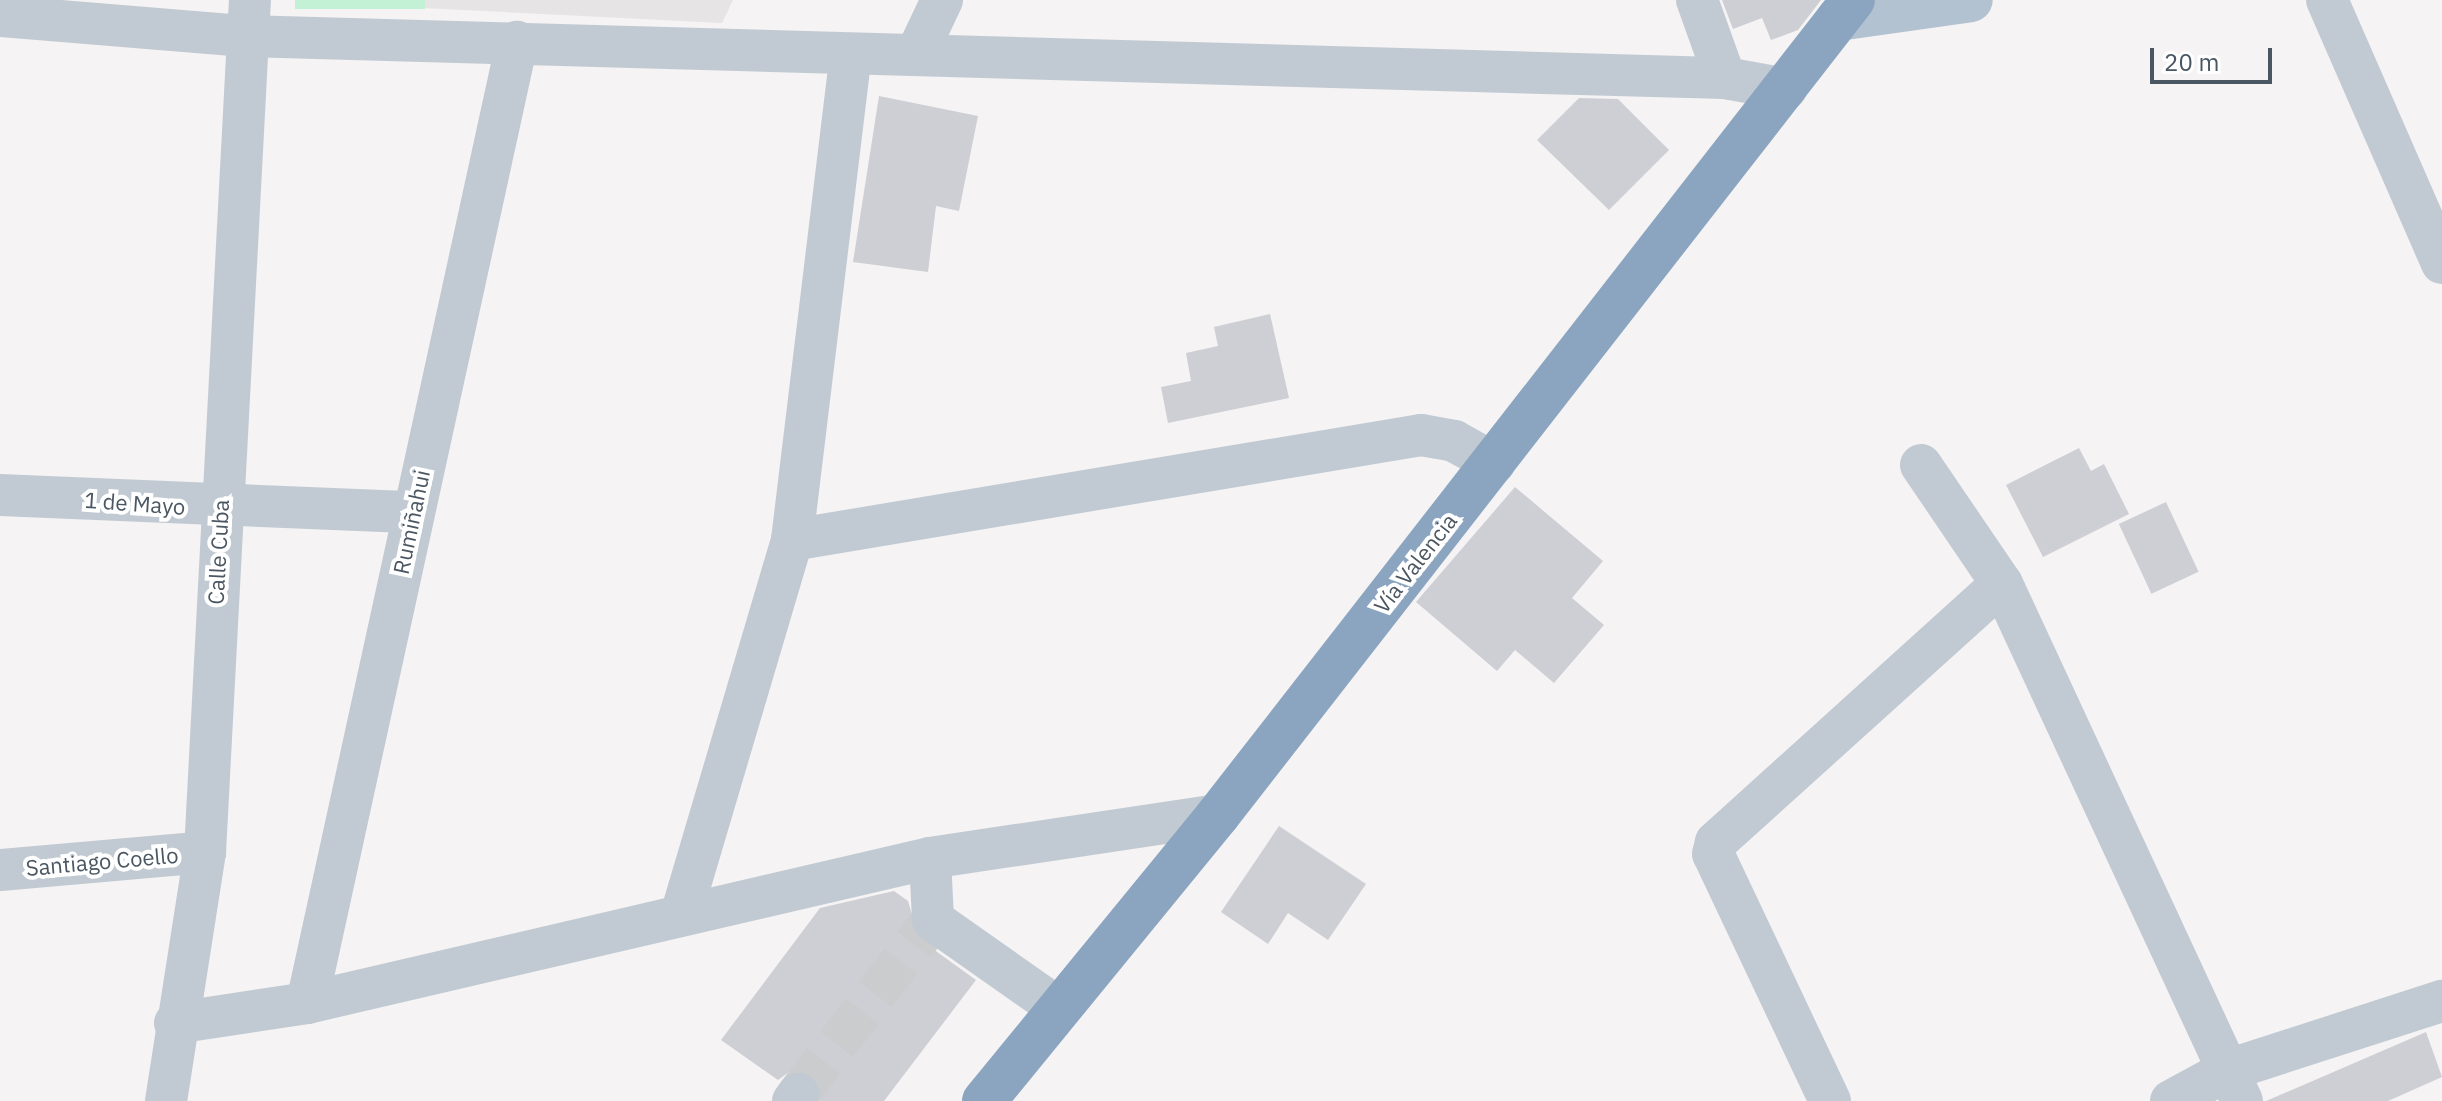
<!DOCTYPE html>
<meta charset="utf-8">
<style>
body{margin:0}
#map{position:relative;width:2442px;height:1101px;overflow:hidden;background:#f5f3f3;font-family:"IBM Plex Sans",sans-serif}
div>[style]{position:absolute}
.education>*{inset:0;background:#e6e4e5}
.green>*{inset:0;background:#c3f1d5;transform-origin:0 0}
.building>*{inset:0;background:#cdcfd5;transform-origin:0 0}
.minor-tunnel>*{height:42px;margin-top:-21px;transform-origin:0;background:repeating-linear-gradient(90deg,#caccce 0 42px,transparent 0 63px)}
.minor>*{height:42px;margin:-21px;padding:0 21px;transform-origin:21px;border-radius:21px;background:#c1cad2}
.major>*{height:44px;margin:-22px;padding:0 22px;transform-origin:22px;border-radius:22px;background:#b3c2d1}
.highway>*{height:44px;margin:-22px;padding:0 22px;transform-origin:22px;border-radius:22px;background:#8ba5c1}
span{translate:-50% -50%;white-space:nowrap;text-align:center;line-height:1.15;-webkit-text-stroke:8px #fff;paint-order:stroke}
.street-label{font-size:22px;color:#4a5661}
.scale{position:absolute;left:2150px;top:48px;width:122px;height:36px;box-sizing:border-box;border:4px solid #4a5661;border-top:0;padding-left:10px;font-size:24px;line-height:28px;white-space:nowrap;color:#4a5661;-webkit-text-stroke:6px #fff;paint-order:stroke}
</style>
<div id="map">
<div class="education">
<i style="clip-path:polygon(425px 0,733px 0,722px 23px,423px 8px)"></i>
</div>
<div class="green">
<i style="left:295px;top:0;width:130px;height:9px"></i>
</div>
<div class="building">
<i style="clip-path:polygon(1722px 0,1821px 0,1798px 30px,1771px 40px,1762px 18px,1733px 29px)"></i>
<i style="clip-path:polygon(879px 96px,978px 116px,959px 211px,936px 206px,928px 272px,853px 262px)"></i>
<i style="clip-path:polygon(1579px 98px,1618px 99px,1669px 150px,1609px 210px,1537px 140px)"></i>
<i style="clip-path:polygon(1270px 314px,1289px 398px,1168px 423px,1161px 387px,1191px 381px,1186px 353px,1218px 346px,1214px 327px)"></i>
<i style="clip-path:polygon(2079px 448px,2091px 471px,2104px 464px,2129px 514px,2043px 557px,2006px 485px)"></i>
<i style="clip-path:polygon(1515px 487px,1603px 561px,1572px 598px,1604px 625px,1554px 683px,1515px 650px,1497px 671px,1416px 602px)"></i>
<i style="left:2166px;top:502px;width:77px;height:52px;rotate:65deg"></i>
<i style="clip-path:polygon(1279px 826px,1366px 884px,1328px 940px,1288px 913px,1268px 944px,1221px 912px)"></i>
<i style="clip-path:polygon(894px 891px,908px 901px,919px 939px,976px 980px,884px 1101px,820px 1101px,811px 1074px,789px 1072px,778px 1080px,721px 1040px,820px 908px)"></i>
<i style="clip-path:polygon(2426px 1032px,2442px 1077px,2388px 1101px,2266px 1101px)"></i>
</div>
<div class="minor-tunnel">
<i style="left:798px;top:1094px;width:220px;rotate:-52.2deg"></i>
</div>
<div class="minor">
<i style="left:1697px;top:0;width:83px;rotate:70.3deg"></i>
<i style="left:2327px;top:0;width:287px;rotate:66.4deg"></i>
<i style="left:0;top:16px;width:246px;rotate:4.7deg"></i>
<i style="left:245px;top:36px;width:1481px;rotate:1.63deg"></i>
<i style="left:1725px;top:78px;width:62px;rotate:10.2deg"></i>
<i style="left:916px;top:55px;width:61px;rotate:-64.7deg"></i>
<i style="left:1921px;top:465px;width:144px;rotate:55.8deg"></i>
<i style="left:2002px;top:584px;width:570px;rotate:65.1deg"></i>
<i style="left:0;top:495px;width:413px;rotate:2.4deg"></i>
<i style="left:792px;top:540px;width:638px;rotate:-9.48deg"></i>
<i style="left:1421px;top:435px;width:34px;rotate:10deg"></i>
<i style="left:1454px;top:441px;width:46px;rotate:28.8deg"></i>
<i style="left:930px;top:858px;width:62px;rotate:87.2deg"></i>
<i style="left:933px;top:920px;width:153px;rotate:35.1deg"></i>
<i style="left:0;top:870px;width:206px;rotate:-5deg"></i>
<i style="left:681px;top:915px;width:391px;rotate:-73.5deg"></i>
<i style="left:792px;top:540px;width:485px;rotate:-83.1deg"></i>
<i style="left:307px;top:1003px;width:984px;rotate:-77.67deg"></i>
<i style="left:175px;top:1023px;width:134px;rotate:-8.6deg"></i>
<i style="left:307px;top:1003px;width:640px;rotate:-13.1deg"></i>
<i style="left:930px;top:858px;width:291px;rotate:-8.5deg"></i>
<i style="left:166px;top:1101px;width:252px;rotate:-81.1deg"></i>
<i style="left:205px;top:852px;width:853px;rotate:-86.98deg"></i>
<i style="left:793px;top:1101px;width:9px;rotate:-54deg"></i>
<i style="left:1830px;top:1101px;width:273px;rotate:-115.3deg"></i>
<i style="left:1713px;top:854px;width:12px;rotate:-76deg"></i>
<i style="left:1716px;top:842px;width:385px;rotate:-42.1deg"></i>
<i style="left:2171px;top:1101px;width:65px;rotate:-28.5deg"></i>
<i style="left:2228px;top:1070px;width:225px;rotate:-17.9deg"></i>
</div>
<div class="major">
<i style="left:1838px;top:19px;width:134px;rotate:-8.1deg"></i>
</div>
<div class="highway">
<i style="left:984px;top:1101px;width:370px;rotate:-50.7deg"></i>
<i style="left:1218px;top:815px;width:1033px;rotate:-52.08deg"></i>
</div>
<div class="street-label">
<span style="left:135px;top:503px;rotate:4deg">1 de Mayo</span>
<span style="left:411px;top:522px;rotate:-78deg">Rumiñahui</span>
<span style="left:218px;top:552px;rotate:-87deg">Calle Cuba</span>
<span style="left:1415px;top:563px;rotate:-52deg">Vía Valencia</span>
<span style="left:102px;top:861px;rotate:-5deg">Santiago Coello</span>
</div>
<div class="scale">20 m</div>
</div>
